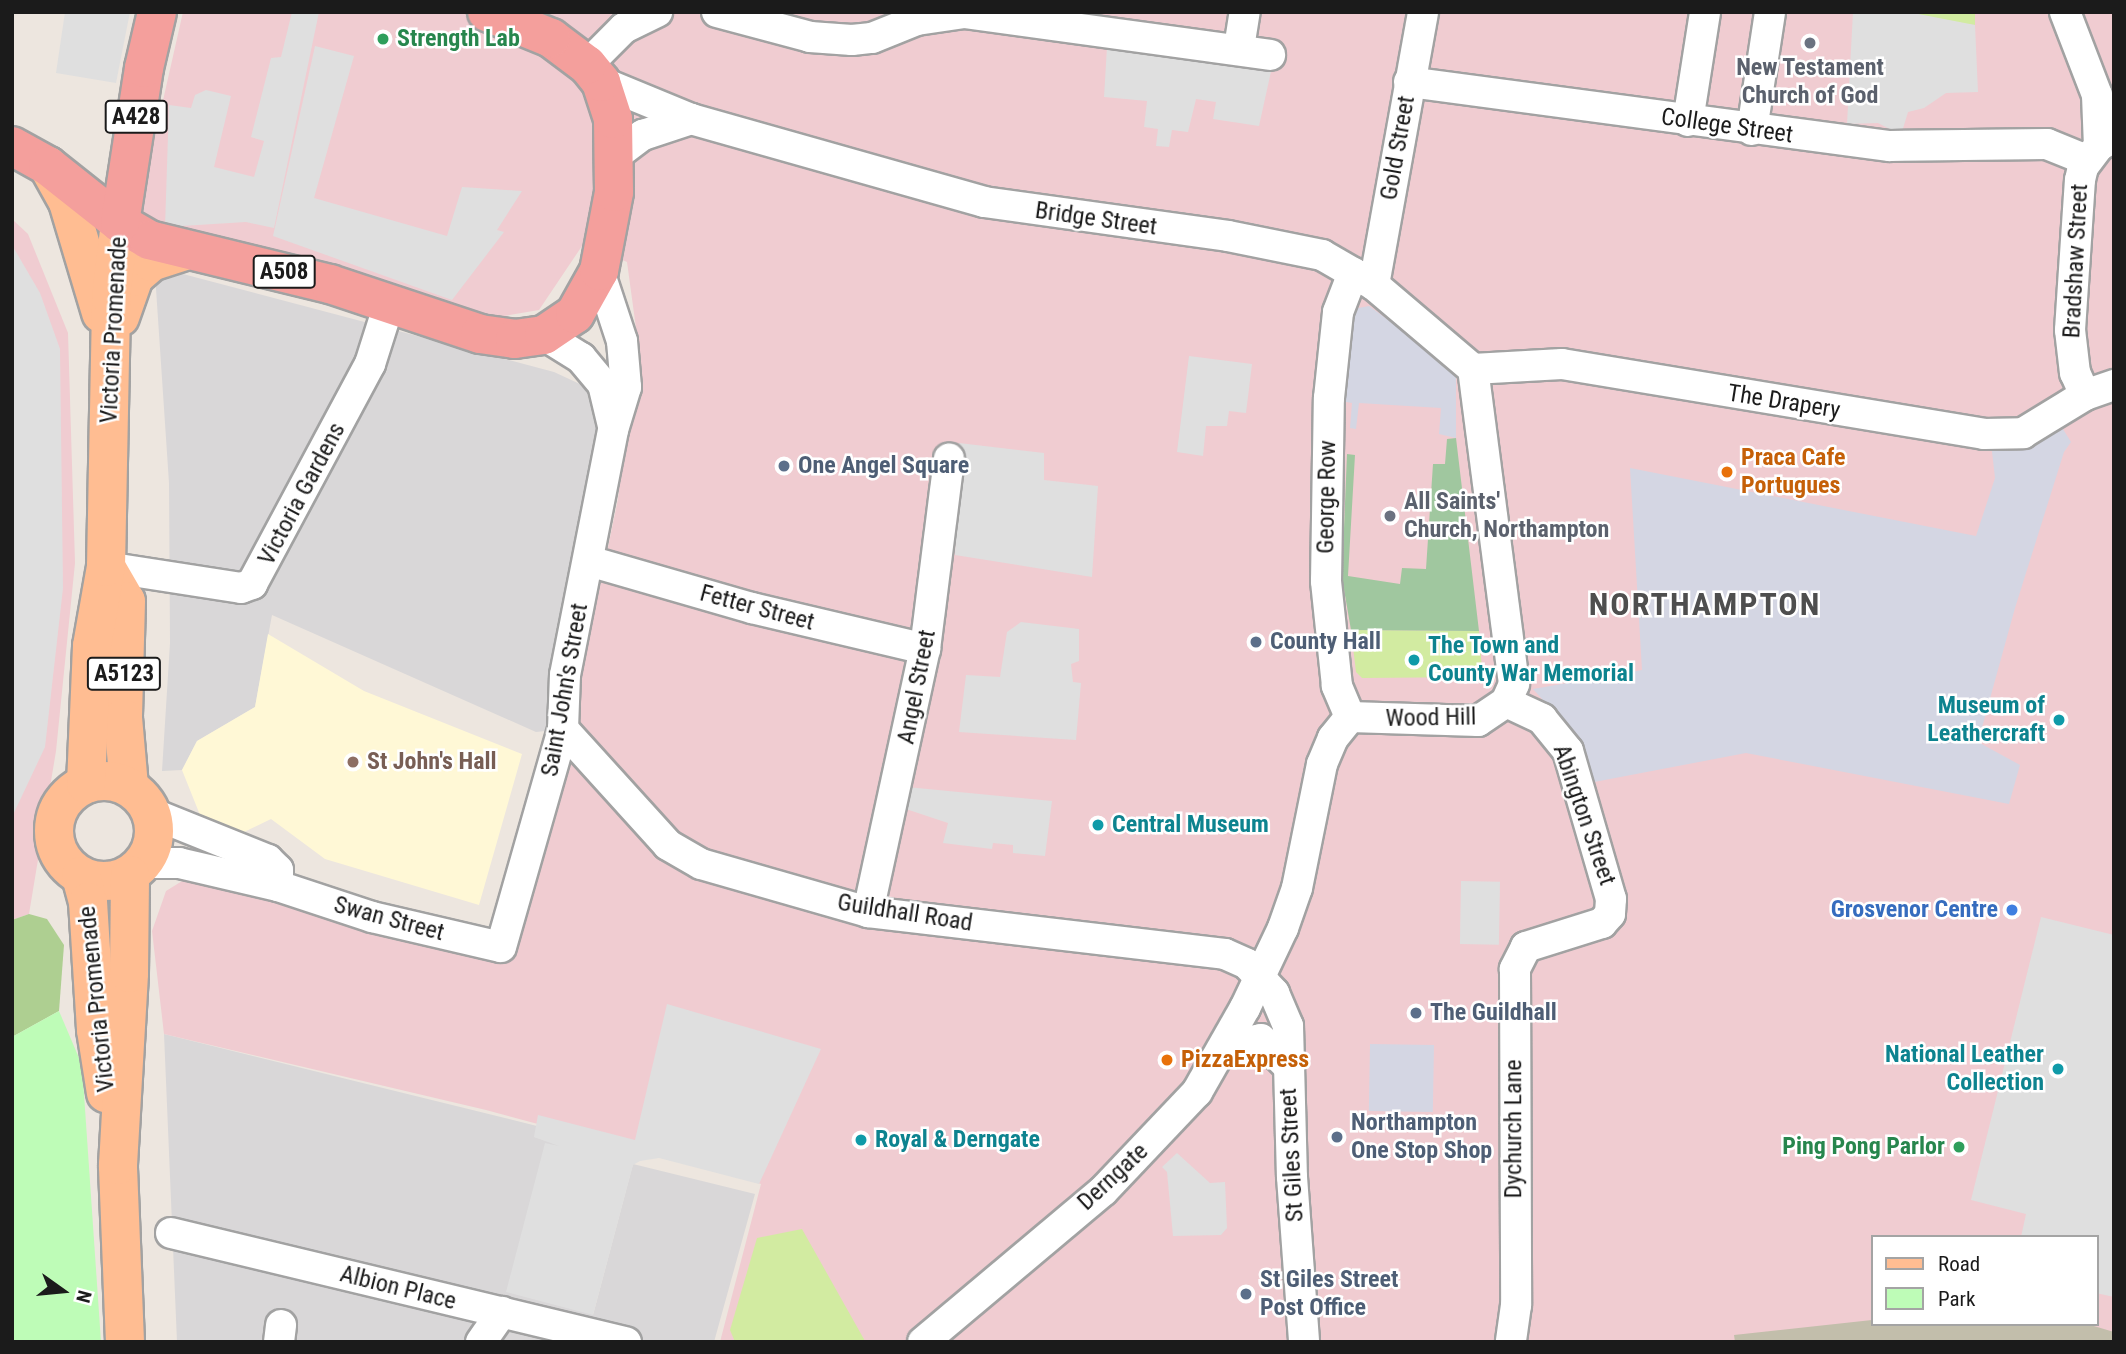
<!DOCTYPE html>
<style>
body{margin:0}
#map{position:relative;width:2126px;height:1354px;overflow:hidden;background:#ede6df;font-family:"Roboto Condensed",sans-serif}
div>[style]{position:absolute}
.residential>*{inset:0;background:#d9d7d8}
.commercial>*{inset:0;background:#f0ccd1}
.education>*{inset:0;background:#fff8d6}
.construction>*{inset:0;background:#c2beab}
.grass>*{inset:0;background:#d2eba1}
.forest>*{inset:0;background:#aecf91}
.cemetery>*{inset:0;background:#a0c79f}
.park>*{inset:0;background:#befcb7}
.parking>*{inset:0;background:#dfdfdf;transform-origin:0 0}
.plaza>*{inset:0;background:#d4d6e3;transform-origin:0 0}
.roads{filter:drop-shadow(2px 0 #a2a2a2) drop-shadow(-2px 0 #a2a2a2) drop-shadow(0 2px #a2a2a2) drop-shadow(0 -2px #a2a2a2)}
.minor>*{height:30px;margin:-15px;padding:0 15px;transform-origin:15px;border-radius:15px;background:#fff}
.primary>*{height:38px;margin:-19px;padding:0 19px;transform-origin:19px;border-radius:19px;background:#ffbd92}
.primary>.ring{margin:-19px;padding:0;box-sizing:content-box;background:none;border:38px solid #ffbd92;border-radius:50%}
.trunk>*{height:38px;margin:-19px;padding:0 19px;transform-origin:19px;border-radius:19px;background:#f49f9c}
.dots>*{width:19px;height:19px;translate:-50% -50%;box-sizing:border-box;border:4px solid #fff;border-radius:50%}
span{translate:-50% -50%;white-space:nowrap;text-align:center;line-height:1.15;-webkit-text-stroke:5px #fff;paint-order:stroke}
.shield-label span{padding:2px 5px;background:#fff;border:2px solid;border-radius:5px;-webkit-text-stroke-width:0}
.shield-label{font-size:23px;color:#1b1b1b;font-weight:700}
.leisure-label{font-size:24px;color:#27864d;font-weight:700}
.left{translate:0 -50%;text-align:left}
.right{translate:-100% -50%;text-align:right}
.worship-label{font-size:24px;color:#5b616d;font-weight:700}
.street-label{font-size:24px;color:#1b1b1b}
.food-label{font-size:24px;color:#c56008;font-weight:700}
.service-label{font-size:24px;color:#4e5e75;font-weight:700}
.culture-label{font-size:24px;color:#0d838f;font-weight:700}
.education-label{font-size:24px;color:#785e54;font-weight:700}
.shop-label{font-size:24px;color:#366cbe;font-weight:700}
.district-label{font-size:32px;color:#4e4e4e;font-weight:700;letter-spacing:2px}
.frame{position:absolute;inset:0;border:14px solid #1b1b1b;pointer-events:none}
.legend{position:absolute;left:1871px;top:1235px;width:228px;height:91px;box-sizing:border-box;background:#fff;border:2px solid #a4a4a4;margin:0;padding:9px 12px;list-style:none;font-size:21px;color:#1b1b1b}
.legend li{display:flex;align-items:center;gap:14px;height:35px}
.legend b{width:35px;border:2px solid #a4a4a4}
.north{position:absolute;left:28px;top:1256px;width:70px;height:70px;-webkit-text-stroke:5px #fff;paint-order:stroke;rotate:105deg;font-size:19px;font-weight:700;line-height:28px;text-align:center;color:#1b1b1b}
.north::after{content:'';display:block;margin:auto;width:24px;height:32px;background:#1b1b1b;clip-path:polygon(50% 0,100% 100%,50% 72%,0 100%)}
</style>
<div id="map">
<div class="residential">
<i style="clip-path:polygon(164px 269px,554px 372px,582px 385px,610px 414px,591px 553px,662px 582px,563px 729px,536px 732px,272px 615px,255px 707px,197px 741px,182px 770px,162px 771px,170px 643px,169px 483px,155px 274px)"></i>
<i style="clip-path:polygon(164px 1034px,537px 1126px,535px 1137px,568px 1148px,593px 1315px,633px 1164px,755px 1194px,714px 1342px,177px 1342px)"></i>
</div>
<div class="commercial">
<i style="clip-path:polygon(evenodd,183px 12px,2114px 12px,2114px 1342px,720px 1342px,761px 1184px,486px 1110px,164px 1034px,152px 931px,166px 891px,187px 878px,511px 958px,563px 764px,618px 499px,636px 328px,627px 262px,584px 243px,539px 310px,498px 317px,165px 227px,138px 211px,183px 12px,1872px 1237px,2096px 1237px,2096px 1324px,1872px 1324px,1872px 1237px)"></i>
<i style="clip-path:polygon(12px 219px,28px 234px,68px 333px,75px 563px,56px 751px,29px 914px,12px 920px)"></i>
</div>
<div class="education">
<i style="clip-path:polygon(268px 634px,364px 691px,522px 754px,479px 905px,325px 859px,271px 819px,242px 833px,220px 829px,200px 815px,182px 770px,197px 741px,255px 707px)"></i>
</div>
<div class="construction">
<i style="clip-path:polygon(1872px 1320px,1872px 1324px,2087px 1324px,2114px 1332px,2114px 1342px,1735px 1342px,1734px 1335px)"></i>
</div>
<div class="grass">
<i style="clip-path:polygon(1908px 12px,1975px 12px,1975px 25px,1939px 21px)"></i>
<i style="clip-path:polygon(1351px 630px,1479px 631px,1482px 670px,1476px 677px,1362px 678px,1356px 672px)"></i>
<i style="clip-path:polygon(802px 1229px,865px 1341px,735px 1342px,730px 1330px,757px 1238px)"></i>
</div>
<div class="forest">
<i style="clip-path:polygon(29px 914px,47px 919px,64px 945px,59px 1011px,12px 1037px,12px 920px)"></i>
</div>
<div class="cemetery">
<i style="clip-path:polygon(1456px 438px,1479px 631px,1351px 630px,1342px 578px,1347px 454px,1355px 455px,1348px 576px,1400px 584px,1402px 568px,1426px 569px,1433px 464px,1445px 464px,1447px 439px)"></i>
</div>
<div class="park">
<i style="clip-path:polygon(59px 1011px,82px 1065px,101px 1342px,12px 1342px,12px 1037px)"></i>
</div>
<div class="parking">
<i style="clip-path:polygon(65px 12px,130px 12px,116px 83px,56px 73px)"></i>
<i style="clip-path:polygon(292px 12px,319px 12px,274px 228px,246px 222px,165px 227px,169px 105px,191px 108px,195px 95px,206px 90px,231px 96px,214px 167px,254px 177px,264px 141px,251px 137px,271px 58px,281px 57px)"></i>
<i style="clip-path:polygon(1853px 12px,1908px 12px,1975px 25px,1978px 92px,1946px 93px,1924px 108px,1908px 112px,1901px 135px,1878px 123px,1847px 124px)"></i>
<i style="clip-path:polygon(315px 46px,354px 56px,314px 198px,447px 236px,462px 187px,522px 191px,497px 230px,504px 232px,452px 300px,273px 236px)"></i>
<i style="clip-path:polygon(1107px 47px,1272px 67px,1259px 126px,1213px 119px,1216px 102px,1196px 99px,1188px 132px,1172px 130px,1169px 147px,1156px 146px,1158px 129px,1144px 127px,1147px 101px,1104px 97px)"></i>
<i style="clip-path:polygon(12px 245px,40px 293px,60px 349px,63px 588px,45px 747px,12px 817px)"></i>
<i style="clip-path:polygon(1189px 356px,1252px 364px,1246px 413px,1229px 411px,1227px 426px,1206px 426px,1203px 456px,1177px 452px)"></i>
<i style="clip-path:polygon(959px 443px,1044px 453px,1044px 480px,1098px 486px,1092px 577px,955px 555px)"></i>
<i style="clip-path:polygon(1021px 622px,1079px 629px,1079px 661px,1071px 664px,1073px 682px,1081px 683px,1076px 740px,959px 732px,966px 675px,1000px 677px,1007px 632px)"></i>
<i style="clip-path:polygon(907px 787px,1052px 801px,1045px 856px,1013px 853px,1013px 845px,993px 843px,992px 849px,943px 843px,948px 823px,903px 808px)"></i>
<i style="left:1461px;top:881px;width:39px;height:63px;rotate:1deg"></i>
<i style="clip-path:polygon(2041px 917px,2114px 935px,2114px 1297px,2096px 1293px,2096px 1237px,2021px 1237px,2026px 1214px,1971px 1200px)"></i>
<i style="clip-path:polygon(667px 1004px,821px 1049px,759px 1184px,659px 1158px,640px 1161px,633px 1165px,593px 1315px,506px 1292px,545px 1143px,559px 1146px,534px 1137px,538px 1115px,635px 1140px)"></i>
<i style="clip-path:polygon(1177px 1153px,1210px 1183px,1225px 1182px,1227px 1228px,1221px 1235px,1173px 1236px,1167px 1172px,1162px 1167px)"></i>
</div>
<div class="plaza">
<i style="clip-path:polygon(1369px 306px,1448px 363px,1456px 375px,1456px 438px,1439px 434px,1441px 408px,1359px 403px,1356px 429px,1350px 428px,1352px 403px,1341px 401px,1353px 309px)"></i>
<i style="clip-path:polygon(2063px 429px,2071px 442px,2064px 452px,2015px 608px,1978px 742px,2020px 765px,2009px 804px,1746px 753px,1589px 783px,1571px 731px,1533px 689px,1642px 670px,1630px 468px,1976px 536px,1995px 478px,1991px 443px,2033px 441px)"></i>
<i style="left:1370px;top:1044px;width:64px;height:67px;rotate:1deg"></i>
</div>
<div class="roads">
<div class="minor">
<i style="left:717px;top:12px;width:96px;rotate:15deg"></i>
<i style="left:810px;top:37px;width:42px;rotate:4.1deg"></i>
<i style="left:852px;top:40px;width:20px;rotate:-6deg"></i>
<i style="left:872px;top:38px;width:48px;rotate:-21.8deg"></i>
<i style="left:917px;top:20px;width:48px;rotate:-8.5deg"></i>
<i style="left:964px;top:13px;width:309px;rotate:7.8deg"></i>
<i style="left:2065px;top:12px;width:89px;rotate:68.9deg"></i>
<i style="left:2097px;top:95px;width:51px;rotate:87.8deg"></i>
<i style="left:1239px;top:48px;width:36px;rotate:-81deg"></i>
<i style="left:587px;top:65px;width:52px;rotate:-45deg"></i>
<i style="left:624px;top:28px;width:37px;rotate:-26deg"></i>
<i style="left:601px;top:82px;width:97px;rotate:22.3deg"></i>
<i style="left:691px;top:119px;width:305px;rotate:15.8deg"></i>
<i style="left:984px;top:202px;width:246px;rotate:7.9deg"></i>
<i style="left:1228px;top:236px;width:96px;rotate:11.4deg"></i>
<i style="left:1322px;top:255px;width:60px;rotate:30deg"></i>
<i style="left:1374px;top:285px;width:130px;rotate:40.3deg"></i>
<i style="left:1409px;top:82px;width:485px;rotate:7.6deg"></i>
<i style="left:1890px;top:146px;width:157px;rotate:-0.7deg"></i>
<i style="left:2047px;top:144px;width:35px;rotate:22deg"></i>
<i style="left:2079px;top:157px;width:11px;rotate:68deg"></i>
<i style="left:1688px;top:121px;width:110px;rotate:-81.1deg"></i>
<i style="left:1752px;top:130px;width:119px;rotate:-81.3deg"></i>
<i style="left:616px;top:155px;width:34px;rotate:-37deg"></i>
<i style="left:643px;top:135px;width:51px;rotate:-18.4deg"></i>
<i style="left:1374px;top:285px;width:277px;rotate:-79.8deg"></i>
<i style="left:544px;top:335px;width:44px;rotate:31.9deg"></i>
<i style="left:581px;top:358px;width:34px;rotate:50deg"></i>
<i style="left:603px;top:384px;width:43px;rotate:76.6deg"></i>
<i style="left:1473px;top:369px;width:89px;rotate:-3.2deg"></i>
<i style="left:1562px;top:364px;width:428px;rotate:9.4deg"></i>
<i style="left:1984px;top:434px;width:39px;rotate:-1deg"></i>
<i style="left:2023px;top:433px;width:73px;rotate:-31.5deg"></i>
<i style="left:2085px;top:395px;width:31px;rotate:-19deg"></i>
<i style="left:2085px;top:395px;width:24px;rotate:-114deg"></i>
<i style="left:2075px;top:373px;width:43px;rotate:-96.6deg"></i>
<i style="left:2070px;top:330px;width:150px;rotate:-86.2deg"></i>
<i style="left:2080px;top:180px;width:13px;rotate:-77deg"></i>
<i style="left:2083px;top:167px;width:26px;rotate:-53deg"></i>
<i style="left:2099px;top:146px;width:17px;rotate:-31deg"></i>
<i style="left:589px;top:561px;width:170px;rotate:16.1deg"></i>
<i style="left:752px;top:608px;width:178px;rotate:13.3deg"></i>
<i style="left:106px;top:567px;width:137px;rotate:8.8deg"></i>
<i style="left:241px;top:588px;width:12px;rotate:-20deg"></i>
<i style="left:252px;top:584px;width:250px;rotate:-61.8deg"></i>
<i style="left:370px;top:364px;width:63px;rotate:-72.4deg"></i>
<i style="left:1506px;top:702px;width:40px;rotate:25deg"></i>
<i style="left:1542px;top:719px;width:41px;rotate:50.9deg"></i>
<i style="left:1568px;top:751px;width:154px;rotate:73.8deg"></i>
<i style="left:1611px;top:899px;width:15px;rotate:94deg"></i>
<i style="left:1610px;top:914px;width:12px;rotate:132deg"></i>
<i style="left:1602px;top:923px;width:80px;rotate:162.5deg"></i>
<i style="left:1526px;top:947px;width:25px;rotate:117deg"></i>
<i style="left:1515px;top:969px;width:336px;rotate:89.8deg"></i>
<i style="left:1516px;top:1305px;width:37px;rotate:98deg"></i>
<i style="left:1350px;top:717px;width:128px;rotate:1.8deg"></i>
<i style="left:1478px;top:721px;width:34px;rotate:-34deg"></i>
<i style="left:1506px;top:702px;width:20px;rotate:-66deg"></i>
<i style="left:1514px;top:684px;width:318px;rotate:-97.4deg"></i>
<i style="left:1350px;top:717px;width:34px;rotate:-113deg"></i>
<i style="left:1337px;top:686px;width:106px;rotate:-96deg"></i>
<i style="left:1326px;top:581px;width:183px;rotate:-89.1deg"></i>
<i style="left:1329px;top:398px;width:86px;rotate:-84deg"></i>
<i style="left:1338px;top:312px;width:42px;rotate:-69deg"></i>
<i style="left:563px;top:729px;width:156px;rotate:47.8deg"></i>
<i style="left:668px;top:845px;width:38px;rotate:30deg"></i>
<i style="left:701px;top:864px;width:174px;rotate:16deg"></i>
<i style="left:868px;top:912px;width:359px;rotate:6.7deg"></i>
<i style="left:1225px;top:954px;width:24px;rotate:24deg"></i>
<i style="left:1247px;top:964px;width:40px;rotate:47deg"></i>
<i style="left:1274px;top:993px;width:36px;rotate:67deg"></i>
<i style="left:1288px;top:1026px;width:151px;rotate:88.5deg"></i>
<i style="left:1292px;top:1177px;width:165px;rotate:85.8deg"></i>
<i style="left:151px;top:813px;width:126px;rotate:21.9deg"></i>
<i style="left:268px;top:860px;width:14px;rotate:45deg"></i>
<i style="left:278px;top:870px;width:16px;rotate:90deg"></i>
<i style="left:142px;top:863px;width:37px"></i>
<i style="left:179px;top:863px;width:102px;rotate:13.1deg"></i>
<i style="left:278px;top:886px;width:99px;rotate:18.3deg"></i>
<i style="left:372px;top:917px;width:132px;rotate:13.1deg"></i>
<i style="left:501px;top:947px;width:227px;rotate:-74.1deg"></i>
<i style="left:563px;top:729px;width:54px;rotate:-87.9deg"></i>
<i style="left:565px;top:675px;width:250px;rotate:-78.9deg"></i>
<i style="left:613px;top:430px;width:45px;rotate:-73.2deg"></i>
<i style="left:626px;top:387px;width:46px;rotate:-95deg"></i>
<i style="left:622px;top:341px;width:74px;rotate:-108.2deg"></i>
<i style="left:868px;top:912px;width:269px;rotate:-77.8deg"></i>
<i style="left:925px;top:649px;width:192px;rotate:-82.8deg"></i>
<i style="left:1225px;top:1045px;width:36px;rotate:-9deg"></i>
<i style="left:1261px;top:1039px;width:38px;rotate:45deg"></i>
<i style="left:171px;top:1233px;width:468px;rotate:13.5deg"></i>
<i style="left:279px;top:1342px;width:17px;rotate:-83deg"></i>
<i style="left:481px;top:1342px;width:37px;rotate:-55deg"></i>
<i style="left:923px;top:1342px;width:235px;rotate:-40deg"></i>
<i style="left:1103px;top:1191px;width:137px;rotate:-46.5deg"></i>
<i style="left:1197px;top:1092px;width:97px;rotate:-60.3deg"></i>
<i style="left:1245px;top:1008px;width:89px;rotate:-64.6deg"></i>
<i style="left:1283px;top:928px;width:42px;rotate:-70.7deg"></i>
<i style="left:1297px;top:888px;width:126px;rotate:-78.6deg"></i>
<i style="left:1322px;top:764px;width:28px;rotate:-67deg"></i>
<i style="left:1333px;top:738px;width:27px;rotate:-51deg"></i>
</div>
<div class="primary">
<i style="left:48px;top:166px;width:41px;rotate:60.9deg"></i>
<i style="left:68px;top:202px;width:116px;rotate:73.4deg"></i>
<i style="left:120px;top:317px;width:42px;rotate:-70.7deg"></i>
<i style="left:134px;top:277px;width:23px;rotate:-41deg"></i>
<i style="left:151px;top:262px;width:35px;rotate:-18deg"></i>
<i style="left:106px;top:567px;width:39px;rotate:60deg"></i>
<i style="left:126px;top:601px;width:117px;rotate:91.5deg"></i>
<i style="left:123px;top:718px;width:69px;rotate:85deg"></i>
<i class="ring" style="left:54px;top:781px;width:62px;height:62px"></i>
<i style="left:86px;top:784px;width:138px;rotate:-87.5deg"></i>
<i style="left:92px;top:646px;width:80px;rotate:-80deg"></i>
<i style="left:106px;top:567px;width:270px;rotate:-88.9deg"></i>
<i style="left:111px;top:297px;width:75px;rotate:-83.1deg"></i>
<i style="left:81px;top:876px;width:27px;rotate:75deg"></i>
<i style="left:88px;top:902px;width:128px;rotate:86.4deg"></i>
<i style="left:96px;top:1030px;width:64px;rotate:81deg"></i>
<i style="left:125px;top:1342px;width:177px;rotate:-92.3deg"></i>
<i style="left:118px;top:1165px;width:192px;rotate:-86.7deg"></i>
<i style="left:129px;top:973px;width:98px;rotate:-89.4deg"></i>
</div>
<div class="trunk">
<i style="left:12px;top:146px;width:41px;rotate:29.1deg"></i>
<i style="left:48px;top:166px;width:92px;rotate:38.4deg"></i>
<i style="left:120px;top:223px;width:34px;rotate:30deg"></i>
<i style="left:149px;top:240px;width:186px;rotate:13.7deg"></i>
<i style="left:330px;top:284px;width:158px;rotate:18.4deg"></i>
<i style="left:480px;top:334px;width:35px;rotate:8deg"></i>
<i style="left:515px;top:339px;width:29px;rotate:-8deg"></i>
<i style="left:544px;top:335px;width:37px;rotate:-34deg"></i>
<i style="left:575px;top:314px;width:49px;rotate:-60.8deg"></i>
<i style="left:599px;top:271px;width:80px;rotate:-79.2deg"></i>
<i style="left:614px;top:192px;width:73px;rotate:-90.8deg"></i>
<i style="left:613px;top:119px;width:39px;rotate:-108deg"></i>
<i style="left:601px;top:82px;width:22px;rotate:-129deg"></i>
<i style="left:587px;top:65px;width:45px;rotate:-143.1deg"></i>
<i style="left:551px;top:38px;width:69px;rotate:-157.9deg"></i>
<i style="left:120px;top:223px;width:157px;rotate:-81.2deg"></i>
<i style="left:144px;top:68px;width:57px;rotate:-76.9deg"></i>
</div>
</div>
<div class="dots">
<i style="left:383px;top:39px;background:#2e9e5b"></i>
<i style="left:1810px;top:43px;background:#6b7280"></i>
<i style="left:784px;top:466px;background:#5c6f8a"></i>
<i style="left:1727px;top:472px;background:#e8710a"></i>
<i style="left:1390px;top:516px;background:#6b7280"></i>
<i style="left:1256px;top:642px;background:#5c6f8a"></i>
<i style="left:1414px;top:660px;background:#0f9aa8"></i>
<i style="left:2059px;top:720px;background:#0f9aa8"></i>
<i style="left:353px;top:762px;background:#8d6e63"></i>
<i style="left:1098px;top:825px;background:#0f9aa8"></i>
<i style="left:2012px;top:910px;background:#3f7fe0"></i>
<i style="left:1416px;top:1013px;background:#5c6f8a"></i>
<i style="left:1167px;top:1060px;background:#e8710a"></i>
<i style="left:2058px;top:1069px;background:#0f9aa8"></i>
<i style="left:1337px;top:1137px;background:#5c6f8a"></i>
<i style="left:861px;top:1140px;background:#0f9aa8"></i>
<i style="left:1959px;top:1147px;background:#2e9e5b"></i>
<i style="left:1246px;top:1294px;background:#5c6f8a"></i>
</div>
<div class="shield-label">
<span style="left:136px;top:117px">A428</span>
<span style="left:284px;top:272px">A508</span>
<span style="left:124px;top:674px">A5123</span>
</div>
<div class="leisure-label">
<span class="left" style="left:397px;top:39px">Strength Lab</span>
<span class="right" style="left:1945px;top:1147px">Ping Pong Parlor</span>
</div>
<div class="worship-label">
<span style="left:1810px;top:82px">New Testament<br>Church of God</span>
<span class="left" style="left:1404px;top:516px">All Saints'<br>Church, Northampton</span>
</div>
<div class="street-label">
<span style="left:1727px;top:126px;rotate:8deg">College Street</span>
<span style="left:1398px;top:148px;rotate:-80deg">Gold Street</span>
<span style="left:1096px;top:219px;rotate:8deg">Bridge Street</span>
<span style="left:2076px;top:261px;rotate:-87deg">Bradshaw Street</span>
<span style="left:114px;top:330px;rotate:-87deg">Victoria Promenade</span>
<span style="left:1784px;top:402px;rotate:9deg">The Drapery</span>
<span style="left:302px;top:494px;rotate:-62deg">Victoria Gardens</span>
<span style="left:1327px;top:497px;rotate:-89deg">George Row</span>
<span style="left:757px;top:608px;rotate:15deg">Fetter Street</span>
<span style="left:917px;top:687px;rotate:-79deg">Angel Street</span>
<span style="left:565px;top:690px;rotate:-80deg">Saint John's Street</span>
<span style="left:1431px;top:718px;rotate:-1deg">Wood Hill</span>
<span style="left:1584px;top:815px;rotate:71deg">Abington Street</span>
<span style="left:905px;top:913px;rotate:9deg">Guildhall Road</span>
<span style="left:389px;top:919px;rotate:15deg">Swan Street</span>
<span style="left:97px;top:999px;rotate:-96deg">Victoria Promenade</span>
<span style="left:1514px;top:1129px;rotate:-90deg">Dychurch Lane</span>
<span style="left:1292px;top:1155px;rotate:-93deg">St Giles Street</span>
<span style="left:1113px;top:1177px;rotate:-43deg">Derngate</span>
<span style="left:398px;top:1288px;rotate:14deg">Albion Place</span>
</div>
<div class="food-label">
<span class="left" style="left:1741px;top:472px">Praca Cafe<br>Portugues</span>
<span class="left" style="left:1181px;top:1060px">PizzaExpress</span>
</div>
<div class="service-label">
<span class="left" style="left:798px;top:466px">One Angel Square</span>
<span class="left" style="left:1270px;top:642px">County Hall</span>
<span class="left" style="left:1430px;top:1013px">The Guildhall</span>
<span class="left" style="left:1351px;top:1137px">Northampton<br>One Stop Shop</span>
<span class="left" style="left:1260px;top:1294px">St Giles Street<br>Post Office</span>
</div>
<div class="culture-label">
<span class="left" style="left:1428px;top:660px">The Town and<br>County War Memorial</span>
<span class="right" style="left:2045px;top:720px">Museum of<br>Leathercraft</span>
<span class="left" style="left:1112px;top:825px">Central Museum</span>
<span class="right" style="left:2044px;top:1069px">National Leather<br>Collection</span>
<span class="left" style="left:875px;top:1140px">Royal &amp; Derngate</span>
</div>
<div class="education-label">
<span class="left" style="left:367px;top:762px">St John's Hall</span>
</div>
<div class="shop-label">
<span class="right" style="left:1998px;top:910px">Grosvenor Centre</span>
</div>
<div class="district-label">
<span style="left:1705px;top:604px">NORTHAMPTON</span>
</div>
<div class="frame"></div>
<ul class="legend">
<li><b style="height:9px;background:#ffbd92"></b>Road</li>
<li><b style="height:19px;background:#befcb7"></b>Park</li>
</ul>
<div class="north">N</div>
</div>
